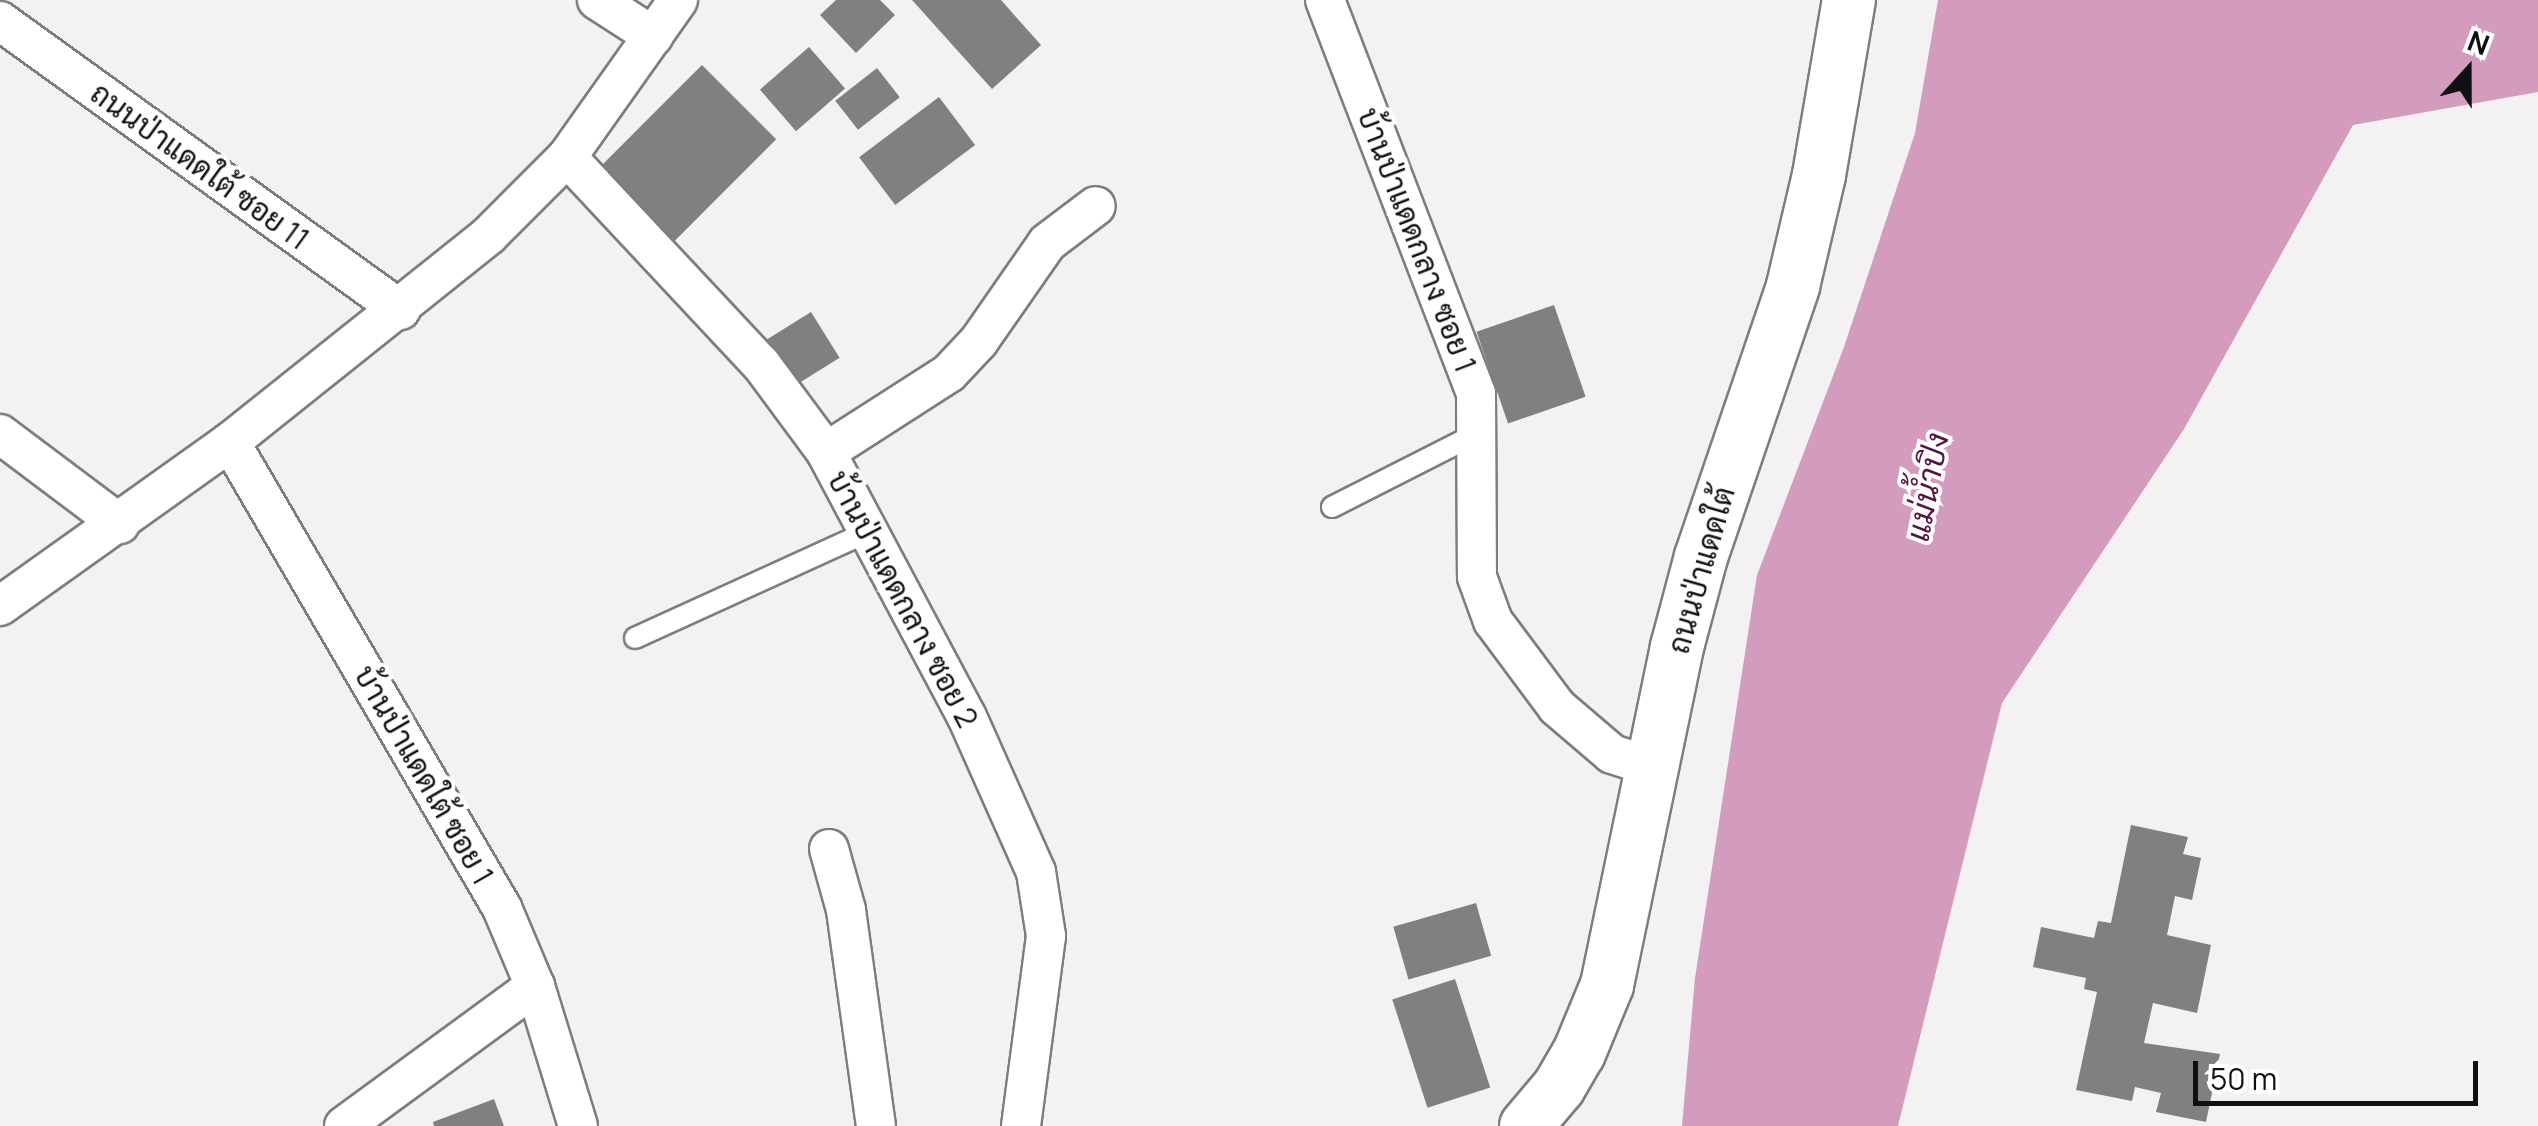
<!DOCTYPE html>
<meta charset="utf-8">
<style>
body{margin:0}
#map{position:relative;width:2538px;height:1126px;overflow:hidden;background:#f4f1f3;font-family:Manrope,Sarabun,sans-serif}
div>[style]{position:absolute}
.water>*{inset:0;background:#d39bbd}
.building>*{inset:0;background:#827f81;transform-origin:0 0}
.roads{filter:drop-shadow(2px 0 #807c7e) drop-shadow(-2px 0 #807c7e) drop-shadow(0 2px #807c7e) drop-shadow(0 -2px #807c7e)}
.lane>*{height:20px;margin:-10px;padding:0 10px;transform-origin:10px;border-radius:10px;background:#fff}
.street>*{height:38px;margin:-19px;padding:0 19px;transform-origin:19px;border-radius:19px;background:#fff}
.secondary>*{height:52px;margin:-26px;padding:0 26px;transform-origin:26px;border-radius:26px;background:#fff}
span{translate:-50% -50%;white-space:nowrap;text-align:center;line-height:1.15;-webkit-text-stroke:8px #fff;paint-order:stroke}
.street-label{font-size:30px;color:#111011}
.water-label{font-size:32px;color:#551442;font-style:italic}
.north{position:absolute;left:2418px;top:20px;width:100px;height:100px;-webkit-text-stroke:8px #fff;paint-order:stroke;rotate:21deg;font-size:28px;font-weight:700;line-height:40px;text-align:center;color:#111011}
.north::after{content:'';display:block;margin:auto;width:35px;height:45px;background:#111011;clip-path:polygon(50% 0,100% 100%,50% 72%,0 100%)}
.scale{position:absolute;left:2193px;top:1061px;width:285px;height:45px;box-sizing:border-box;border:5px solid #111011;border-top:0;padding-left:12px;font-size:30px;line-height:35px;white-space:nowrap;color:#111011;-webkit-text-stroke:8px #fff;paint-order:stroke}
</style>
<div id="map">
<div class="water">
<i style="clip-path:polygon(1938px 0,2538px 0,2538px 92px,2353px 125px,2184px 429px,2002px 703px,1898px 1126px,1682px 1126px,1695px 978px,1757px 575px,1844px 347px,1915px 133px)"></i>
</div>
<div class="building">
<i style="clip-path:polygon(836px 0,880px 0,895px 15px,856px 53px,820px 15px)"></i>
<i style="clip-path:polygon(912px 0,1001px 0,1041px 45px,992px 89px)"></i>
<i style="left:809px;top:47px;width:55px;height:65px;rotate:49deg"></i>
<i style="left:702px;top:65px;width:105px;height:147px;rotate:45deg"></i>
<i style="left:877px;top:68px;width:37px;height:53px;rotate:52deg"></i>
<i style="left:939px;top:97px;width:60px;height:100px;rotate:53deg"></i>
<i style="left:1554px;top:305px;width:97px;height:82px;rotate:71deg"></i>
<i style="left:811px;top:312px;width:54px;height:59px;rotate:58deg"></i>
<i style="clip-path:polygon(2131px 825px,2188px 837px,2183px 854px,2201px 858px,2192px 900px,2175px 896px,2167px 935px,2211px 945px,2197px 1013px,2153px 1003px,2144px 1043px,2220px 1054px,2206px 1122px,2156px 1112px,2161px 1093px,2135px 1087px,2132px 1101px,2076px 1090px,2097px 992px,2084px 989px,2086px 978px,2033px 967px,2041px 927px,2094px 938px,2098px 921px,2111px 923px)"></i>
<i style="left:1476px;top:903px;width:55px;height:86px;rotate:74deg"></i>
<i style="left:1455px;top:979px;width:114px;height:66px;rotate:72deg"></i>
<i style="clip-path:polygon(494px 1099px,504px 1126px,434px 1126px,433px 1122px)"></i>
</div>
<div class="roads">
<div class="lane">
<i style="left:1332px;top:507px;width:161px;rotate:-26.9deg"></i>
<i style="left:635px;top:638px;width:256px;rotate:-24.5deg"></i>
</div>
<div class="street">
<i style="left:597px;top:0;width:67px;rotate:32.7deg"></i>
<i style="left:1325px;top:0;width:421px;rotate:69deg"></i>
<i style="left:1476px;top:393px;width:184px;rotate:89.7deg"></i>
<i style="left:1477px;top:577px;width:47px;rotate:70deg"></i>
<i style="left:1493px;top:621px;width:107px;rotate:53.3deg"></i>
<i style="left:1557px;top:707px;width:72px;rotate:40.5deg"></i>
<i style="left:1612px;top:754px;width:42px;rotate:18deg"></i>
<i style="left:0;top:21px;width:494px;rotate:35.8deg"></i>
<i style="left:567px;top:157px;width:284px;rotate:46.9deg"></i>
<i style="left:761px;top:364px;width:109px;rotate:53.5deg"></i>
<i style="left:826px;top:452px;width:300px;rotate:62deg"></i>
<i style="left:967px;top:717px;width:170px;rotate:66deg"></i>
<i style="left:1036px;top:872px;width:65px;rotate:81.1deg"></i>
<i style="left:1046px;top:936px;width:192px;rotate:97.5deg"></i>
<i style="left:0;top:434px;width:150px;rotate:36.9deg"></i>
<i style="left:230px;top:442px;width:540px;rotate:59.73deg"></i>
<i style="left:502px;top:908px;width:85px;rotate:67.1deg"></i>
<i style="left:535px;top:986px;width:146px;rotate:72.9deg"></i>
<i style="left:826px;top:452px;width:146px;rotate:-32.7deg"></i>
<i style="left:949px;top:373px;width:44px;rotate:-46.8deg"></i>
<i style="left:979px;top:341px;width:119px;rotate:-55.2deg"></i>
<i style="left:1047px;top:243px;width:61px;rotate:-37.1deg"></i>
<i style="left:0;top:606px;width:282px;rotate:-35.5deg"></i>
<i style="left:230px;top:442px;width:332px;rotate:-38.6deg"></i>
<i style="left:489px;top:235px;width:110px;rotate:-45deg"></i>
<i style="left:567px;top:157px;width:192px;rotate:-54.7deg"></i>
<i style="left:829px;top:849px;width:63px;rotate:74.4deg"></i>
<i style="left:846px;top:910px;width:218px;rotate:82.1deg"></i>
<i style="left:344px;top:1126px;width:237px;rotate:-36.2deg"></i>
</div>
<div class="secondary">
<i style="left:1526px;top:1126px;width:51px;rotate:-49.8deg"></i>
<i style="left:1559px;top:1087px;width:39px;rotate:-60deg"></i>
<i style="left:1579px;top:1053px;width:74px;rotate:-67.6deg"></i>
<i style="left:1607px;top:985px;width:345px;rotate:-78.3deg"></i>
<i style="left:1677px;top:647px;width:93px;rotate:-75.1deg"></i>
<i style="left:1701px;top:557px;width:286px;rotate:-71.2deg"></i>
<i style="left:1793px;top:286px;width:114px;rotate:-76.8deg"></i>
<i style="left:1819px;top:175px;width:178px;rotate:-80.3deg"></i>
</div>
</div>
<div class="street-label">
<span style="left:200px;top:166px;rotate:36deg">ถนนป่าแดดใต้ ซอย 11</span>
<span style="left:1417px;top:240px;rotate:69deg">บ้านป่าแดดกลาง ซอย 1</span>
<span style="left:1701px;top:570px;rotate:-74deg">ถนนป่าแดดใต้</span>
<span style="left:903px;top:599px;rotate:62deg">บ้านป่าแดดกลาง ซอย 2</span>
<span style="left:424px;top:775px;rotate:60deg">บ้านป่าแดดใต้ ซอย 1</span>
</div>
<div class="water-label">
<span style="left:1927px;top:487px;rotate:-79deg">แม่น้ำปิง</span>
</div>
<div class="north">N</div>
<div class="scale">50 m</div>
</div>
